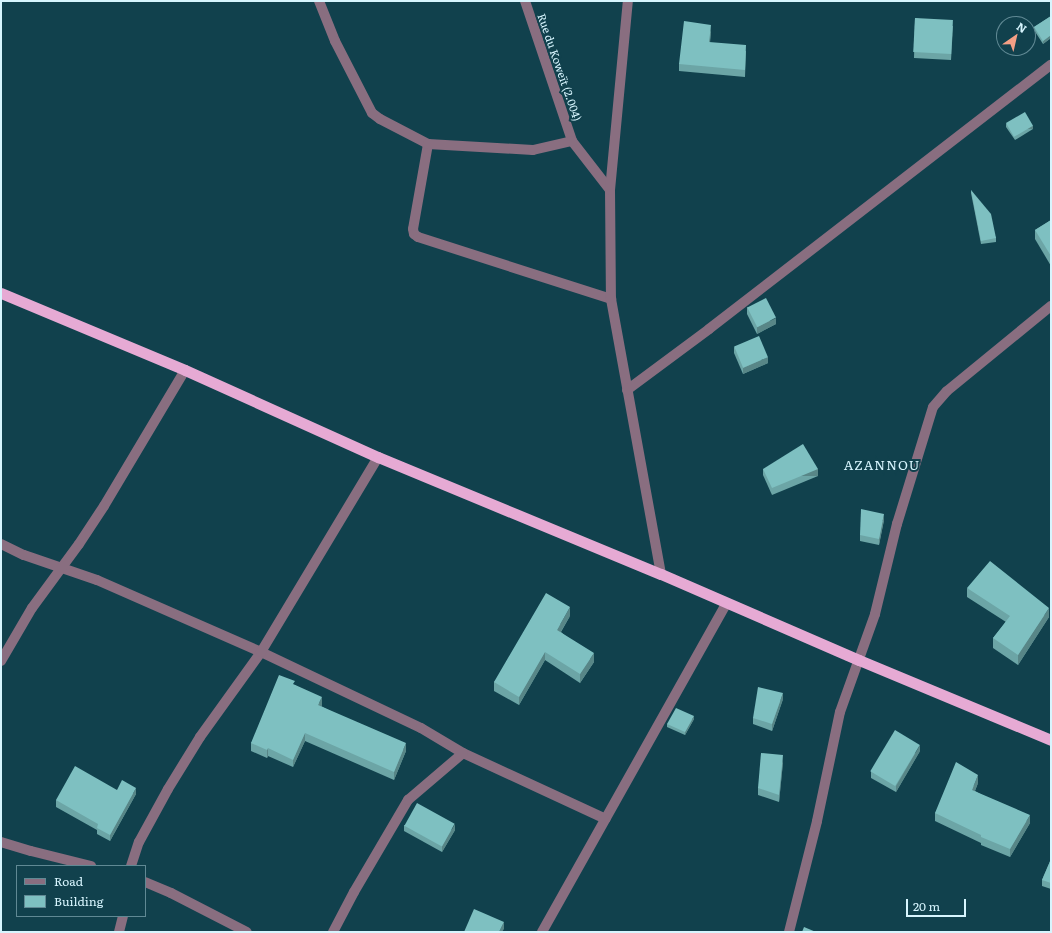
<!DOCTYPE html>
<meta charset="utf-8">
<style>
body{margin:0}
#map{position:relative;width:1052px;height:933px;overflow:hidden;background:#11414d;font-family:Literata,serif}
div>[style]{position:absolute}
.minor>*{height:10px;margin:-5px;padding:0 5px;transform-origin:5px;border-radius:5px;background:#896e80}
.trunk>*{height:11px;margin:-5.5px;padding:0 5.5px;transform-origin:5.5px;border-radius:5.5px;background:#e6aad4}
.wall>*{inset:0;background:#6ca5a6}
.shaded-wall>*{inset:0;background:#588687;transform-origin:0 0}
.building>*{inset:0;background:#7ec0c1;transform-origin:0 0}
span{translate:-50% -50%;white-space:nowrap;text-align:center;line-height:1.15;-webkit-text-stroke:4px #11414d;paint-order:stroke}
.street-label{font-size:11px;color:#d7f5fe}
.quarter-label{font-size:13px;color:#d7f5fe;letter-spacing:1px}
.frame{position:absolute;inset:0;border:2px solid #d7f5fe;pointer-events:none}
.legend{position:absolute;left:16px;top:865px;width:130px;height:52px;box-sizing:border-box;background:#11414d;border:1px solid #608994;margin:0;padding:5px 7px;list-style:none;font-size:12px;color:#d7f5fe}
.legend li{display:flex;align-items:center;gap:8px;height:20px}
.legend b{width:20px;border:1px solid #608994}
.north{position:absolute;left:996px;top:16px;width:40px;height:40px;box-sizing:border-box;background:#11414d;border:1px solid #608994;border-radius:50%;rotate:34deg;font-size:11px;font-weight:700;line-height:16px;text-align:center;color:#d7f5fe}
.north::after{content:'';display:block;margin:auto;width:14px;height:18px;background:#f39f85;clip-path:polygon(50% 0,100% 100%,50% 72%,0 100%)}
.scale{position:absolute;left:906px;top:899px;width:60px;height:18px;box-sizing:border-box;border:2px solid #d7f5fe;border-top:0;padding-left:5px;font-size:12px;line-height:14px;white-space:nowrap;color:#d7f5fe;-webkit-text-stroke:3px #11414d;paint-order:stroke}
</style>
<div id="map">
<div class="minor">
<i style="left:319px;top:1px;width:43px;rotate:68.2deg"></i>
<i style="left:335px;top:41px;width:81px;rotate:62.8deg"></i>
<i style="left:372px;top:113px;width:10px;rotate:37deg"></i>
<i style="left:380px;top:119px;width:54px;rotate:27.5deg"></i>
<i style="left:428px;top:144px;width:86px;rotate:100deg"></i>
<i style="left:413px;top:229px;width:5px;rotate:79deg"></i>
<i style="left:414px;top:234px;width:5px;rotate:37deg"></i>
<i style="left:418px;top:237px;width:203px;rotate:17.8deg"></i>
<i style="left:525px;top:1px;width:148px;rotate:71.4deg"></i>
<i style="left:572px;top:141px;width:62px;rotate:52.2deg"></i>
<i style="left:610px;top:190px;width:109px;rotate:89.5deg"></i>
<i style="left:611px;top:299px;width:280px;rotate:79.7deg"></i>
<i style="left:428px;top:144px;width:105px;rotate:3.3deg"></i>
<i style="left:533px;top:150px;width:40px;rotate:-13deg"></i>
<i style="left:610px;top:190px;width:190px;rotate:-84.6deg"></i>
<i style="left:627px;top:390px;width:102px;rotate:-36.6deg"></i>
<i style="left:709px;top:329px;width:432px;rotate:-37.7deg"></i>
<i style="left:1px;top:544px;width:25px;rotate:26deg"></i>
<i style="left:24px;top:555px;width:77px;rotate:18.9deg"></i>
<i style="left:97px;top:580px;width:179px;rotate:23.7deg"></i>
<i style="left:261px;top:652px;width:177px;rotate:25.4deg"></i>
<i style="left:421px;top:728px;width:49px;rotate:30.8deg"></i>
<i style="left:463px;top:753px;width:157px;rotate:24.8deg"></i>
<i style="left:1px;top:661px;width:61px;rotate:-59.7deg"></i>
<i style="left:32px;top:608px;width:79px;rotate:-53.7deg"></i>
<i style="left:79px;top:544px;width:45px;rotate:-56.7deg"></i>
<i style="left:104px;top:506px;width:158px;rotate:-59.2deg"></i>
<i style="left:1px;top:842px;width:31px;rotate:17deg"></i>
<i style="left:31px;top:851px;width:62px;rotate:14deg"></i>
<i style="left:131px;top:866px;width:25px;rotate:-72deg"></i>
<i style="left:139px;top:842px;width:60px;rotate:-61.3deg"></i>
<i style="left:168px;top:789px;width:61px;rotate:-58.4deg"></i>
<i style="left:200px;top:737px;width:105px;rotate:-54.3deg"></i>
<i style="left:261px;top:652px;width:227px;rotate:-59deg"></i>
<i style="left:145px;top:882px;width:28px;rotate:23deg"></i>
<i style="left:171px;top:893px;width:85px;rotate:27.2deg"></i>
<i style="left:119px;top:932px;width:16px;rotate:-76deg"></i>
<i style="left:333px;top:932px;width:45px;rotate:-62.3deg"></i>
<i style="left:354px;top:892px;width:107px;rotate:-59.6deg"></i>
<i style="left:408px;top:800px;width:72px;rotate:-40.5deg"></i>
<i style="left:542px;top:932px;width:377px;rotate:-60.7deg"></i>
<i style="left:789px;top:932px;width:114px;rotate:-75.8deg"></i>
<i style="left:817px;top:821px;width:111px;rotate:-78.1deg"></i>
<i style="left:840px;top:712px;width:104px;rotate:-70.3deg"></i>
<i style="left:875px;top:614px;width:93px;rotate:-76.3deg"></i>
<i style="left:897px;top:524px;width:122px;rotate:-72.9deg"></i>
<i style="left:933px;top:407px;width:21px;rotate:-49deg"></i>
<i style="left:947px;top:391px;width:134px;rotate:-39.3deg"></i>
</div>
<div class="trunk">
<i style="left:1px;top:293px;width:199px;rotate:22.7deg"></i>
<i style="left:185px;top:370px;width:212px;rotate:24.3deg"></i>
<i style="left:378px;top:457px;width:306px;rotate:22.5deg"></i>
<i style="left:661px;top:574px;width:216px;rotate:23.5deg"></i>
<i style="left:859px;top:660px;width:208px;rotate:22.6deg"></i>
</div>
<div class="wall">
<i style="clip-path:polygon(1051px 16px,1051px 38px,1043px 44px,1034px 30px,1034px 27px)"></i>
<i style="clip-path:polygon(915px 18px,953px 26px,951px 60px,914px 58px)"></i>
<i style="clip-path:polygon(711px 31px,710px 43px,746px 51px,745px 77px,679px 71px,679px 64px)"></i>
<i style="clip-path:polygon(1006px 124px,1033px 129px,1015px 140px,1006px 127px)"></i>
<i style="clip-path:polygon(971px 190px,996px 238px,996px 242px,981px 244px,971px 193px)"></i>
<i style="clip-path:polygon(1051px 220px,1051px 266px,1035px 239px,1035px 230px)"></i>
<i style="clip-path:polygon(747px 307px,776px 324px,757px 334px,747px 314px)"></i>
<i style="clip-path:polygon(734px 347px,768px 363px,743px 374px,734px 353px)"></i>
<i style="clip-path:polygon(763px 469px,818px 476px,772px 495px,763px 475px)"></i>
<i style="clip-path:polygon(884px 520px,879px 545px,860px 541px,860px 535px)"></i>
<i style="clip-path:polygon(967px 588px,1049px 617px,1018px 665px,993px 648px,993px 638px,1006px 622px,967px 597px)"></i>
<i style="clip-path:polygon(570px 616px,561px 632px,594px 662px,580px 683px,545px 660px,519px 705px,494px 691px,494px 682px)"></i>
<i style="clip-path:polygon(295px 685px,322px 705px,321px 706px,406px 751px,394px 780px,305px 741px,293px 767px,268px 756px,267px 758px,251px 751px,251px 743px)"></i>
<i style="clip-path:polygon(783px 699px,772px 731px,753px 724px,753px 718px)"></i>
<i style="clip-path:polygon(694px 719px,685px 735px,667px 727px,667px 724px)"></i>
<i style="clip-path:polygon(920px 751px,896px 792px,871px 778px,871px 771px)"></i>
<i style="clip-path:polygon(783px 762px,779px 802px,758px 795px,758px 788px)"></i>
<i style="clip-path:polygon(978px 783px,975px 791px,1030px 823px,1010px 857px,981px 845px,981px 843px,935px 821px,935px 813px)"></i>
<i style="clip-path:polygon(117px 790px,136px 794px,110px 841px,97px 834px,97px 830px,56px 807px,56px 800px)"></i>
<i style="clip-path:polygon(404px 825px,455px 830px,442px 852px,404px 831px)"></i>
<i style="clip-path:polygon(1051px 859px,1051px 889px,1042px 886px,1042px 880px)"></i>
</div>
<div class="shaded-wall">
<i style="clip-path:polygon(711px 25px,711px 31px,709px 49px,709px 42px)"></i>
<i style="clip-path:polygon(1051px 35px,1051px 38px,1043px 44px,1043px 41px)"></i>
<i style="left:1033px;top:126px;width:3px;height:21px;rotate:90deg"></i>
<i style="clip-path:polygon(776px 318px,776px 324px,757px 334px,757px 327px)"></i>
<i style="clip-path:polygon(768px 357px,768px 363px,743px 374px,743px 368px)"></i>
<i style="left:818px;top:469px;width:7px;height:50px;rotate:90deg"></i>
<i style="clip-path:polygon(884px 514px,884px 520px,879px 545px,879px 539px)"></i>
<i style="clip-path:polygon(570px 607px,570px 616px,557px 638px,557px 630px)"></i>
<i style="clip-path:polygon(1049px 608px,1049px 617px,1018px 665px,1018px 655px)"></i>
<i style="clip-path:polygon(545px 652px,545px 660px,519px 705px,519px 697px)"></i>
<i style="clip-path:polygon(594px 653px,594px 662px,580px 683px,580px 674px)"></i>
<i style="clip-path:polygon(783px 693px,783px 699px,772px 731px,772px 724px)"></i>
<i style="clip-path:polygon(322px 697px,322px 705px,318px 712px,318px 705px)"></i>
<i style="clip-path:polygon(694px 716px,694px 719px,685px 735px,685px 732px)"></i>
<i style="clip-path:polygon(305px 733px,305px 741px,293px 767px,293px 760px)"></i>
<i style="clip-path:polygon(406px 743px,406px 751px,394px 780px,394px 772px)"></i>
<i style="clip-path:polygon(920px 745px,920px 751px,896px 792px,896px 786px)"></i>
<i style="clip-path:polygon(268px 748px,268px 756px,267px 758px,267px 750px)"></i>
<i style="clip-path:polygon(783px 755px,783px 762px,779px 802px,779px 795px)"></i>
<i style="clip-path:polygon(978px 775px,978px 783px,972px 798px,972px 790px)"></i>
<i style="clip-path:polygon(136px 788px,136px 794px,110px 841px,110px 835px)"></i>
<i style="clip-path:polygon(1030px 815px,1030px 823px,1010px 857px,1010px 849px)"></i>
<i style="clip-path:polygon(455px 824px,455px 830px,442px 852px,442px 846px)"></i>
<i style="clip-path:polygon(504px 922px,504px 929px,502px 932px,499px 932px)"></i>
</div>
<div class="building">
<i style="clip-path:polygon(1051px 16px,1051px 35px,1043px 41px,1034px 27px)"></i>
<i style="left:915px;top:18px;width:38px;height:34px;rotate:3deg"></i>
<i style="clip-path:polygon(684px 21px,711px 25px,709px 42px,746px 45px,745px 70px,679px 64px)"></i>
<i style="left:1025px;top:112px;width:16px;height:22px;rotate:60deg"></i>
<i style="clip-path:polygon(971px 190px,991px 214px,996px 238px,981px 241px)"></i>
<i style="clip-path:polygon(1051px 220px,1051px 256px,1035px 230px)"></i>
<i style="left:766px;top:298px;width:22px;height:21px;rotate:63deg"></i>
<i style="left:759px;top:336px;width:23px;height:27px;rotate:67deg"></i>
<i style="clip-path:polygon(803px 444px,818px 469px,772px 488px,763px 469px)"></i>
<i style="clip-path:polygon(861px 509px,884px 514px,879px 539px,860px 535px)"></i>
<i style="clip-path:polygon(990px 561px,1049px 608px,1018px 655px,993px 638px,1010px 616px,967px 588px)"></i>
<i style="clip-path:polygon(546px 593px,570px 607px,557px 630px,594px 653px,580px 674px,545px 652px,519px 697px,494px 682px)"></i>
<i style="clip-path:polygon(279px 675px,295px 681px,293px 684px,322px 697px,318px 705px,406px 743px,394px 772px,305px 733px,293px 760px,268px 748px,267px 750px,251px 743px)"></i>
<i style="clip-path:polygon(758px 687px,783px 693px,772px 724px,753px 718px)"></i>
<i style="clip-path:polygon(676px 708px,694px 716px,685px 732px,667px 724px)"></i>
<i style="left:895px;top:730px;width:29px;height:48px;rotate:31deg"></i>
<i style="clip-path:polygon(761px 753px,783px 755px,779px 795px,758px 788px)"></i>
<i style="clip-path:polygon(956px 762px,978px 775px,972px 790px,1030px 815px,1010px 849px,981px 837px,981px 835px,935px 813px)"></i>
<i style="clip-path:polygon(75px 766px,117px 790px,122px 780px,136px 788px,110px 835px,97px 828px,98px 824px,56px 800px)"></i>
<i style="left:417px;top:803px;width:43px;height:26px;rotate:29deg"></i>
<i style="clip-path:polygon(1051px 859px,1051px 883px,1042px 880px)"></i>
<i style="clip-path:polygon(474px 909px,504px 922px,499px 932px,464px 932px)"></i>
<i style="clip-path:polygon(804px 927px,816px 932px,802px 932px)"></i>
</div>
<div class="street-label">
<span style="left:560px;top:67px;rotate:71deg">Rue du Koweït (2.004)</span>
</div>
<div class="quarter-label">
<span style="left:882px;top:465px">AZANNOU</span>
</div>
<div class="frame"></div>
<ul class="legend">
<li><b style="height:5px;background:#896e80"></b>Road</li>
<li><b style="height:11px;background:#7ec0c1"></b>Building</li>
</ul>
<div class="north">N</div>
<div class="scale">20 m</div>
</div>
